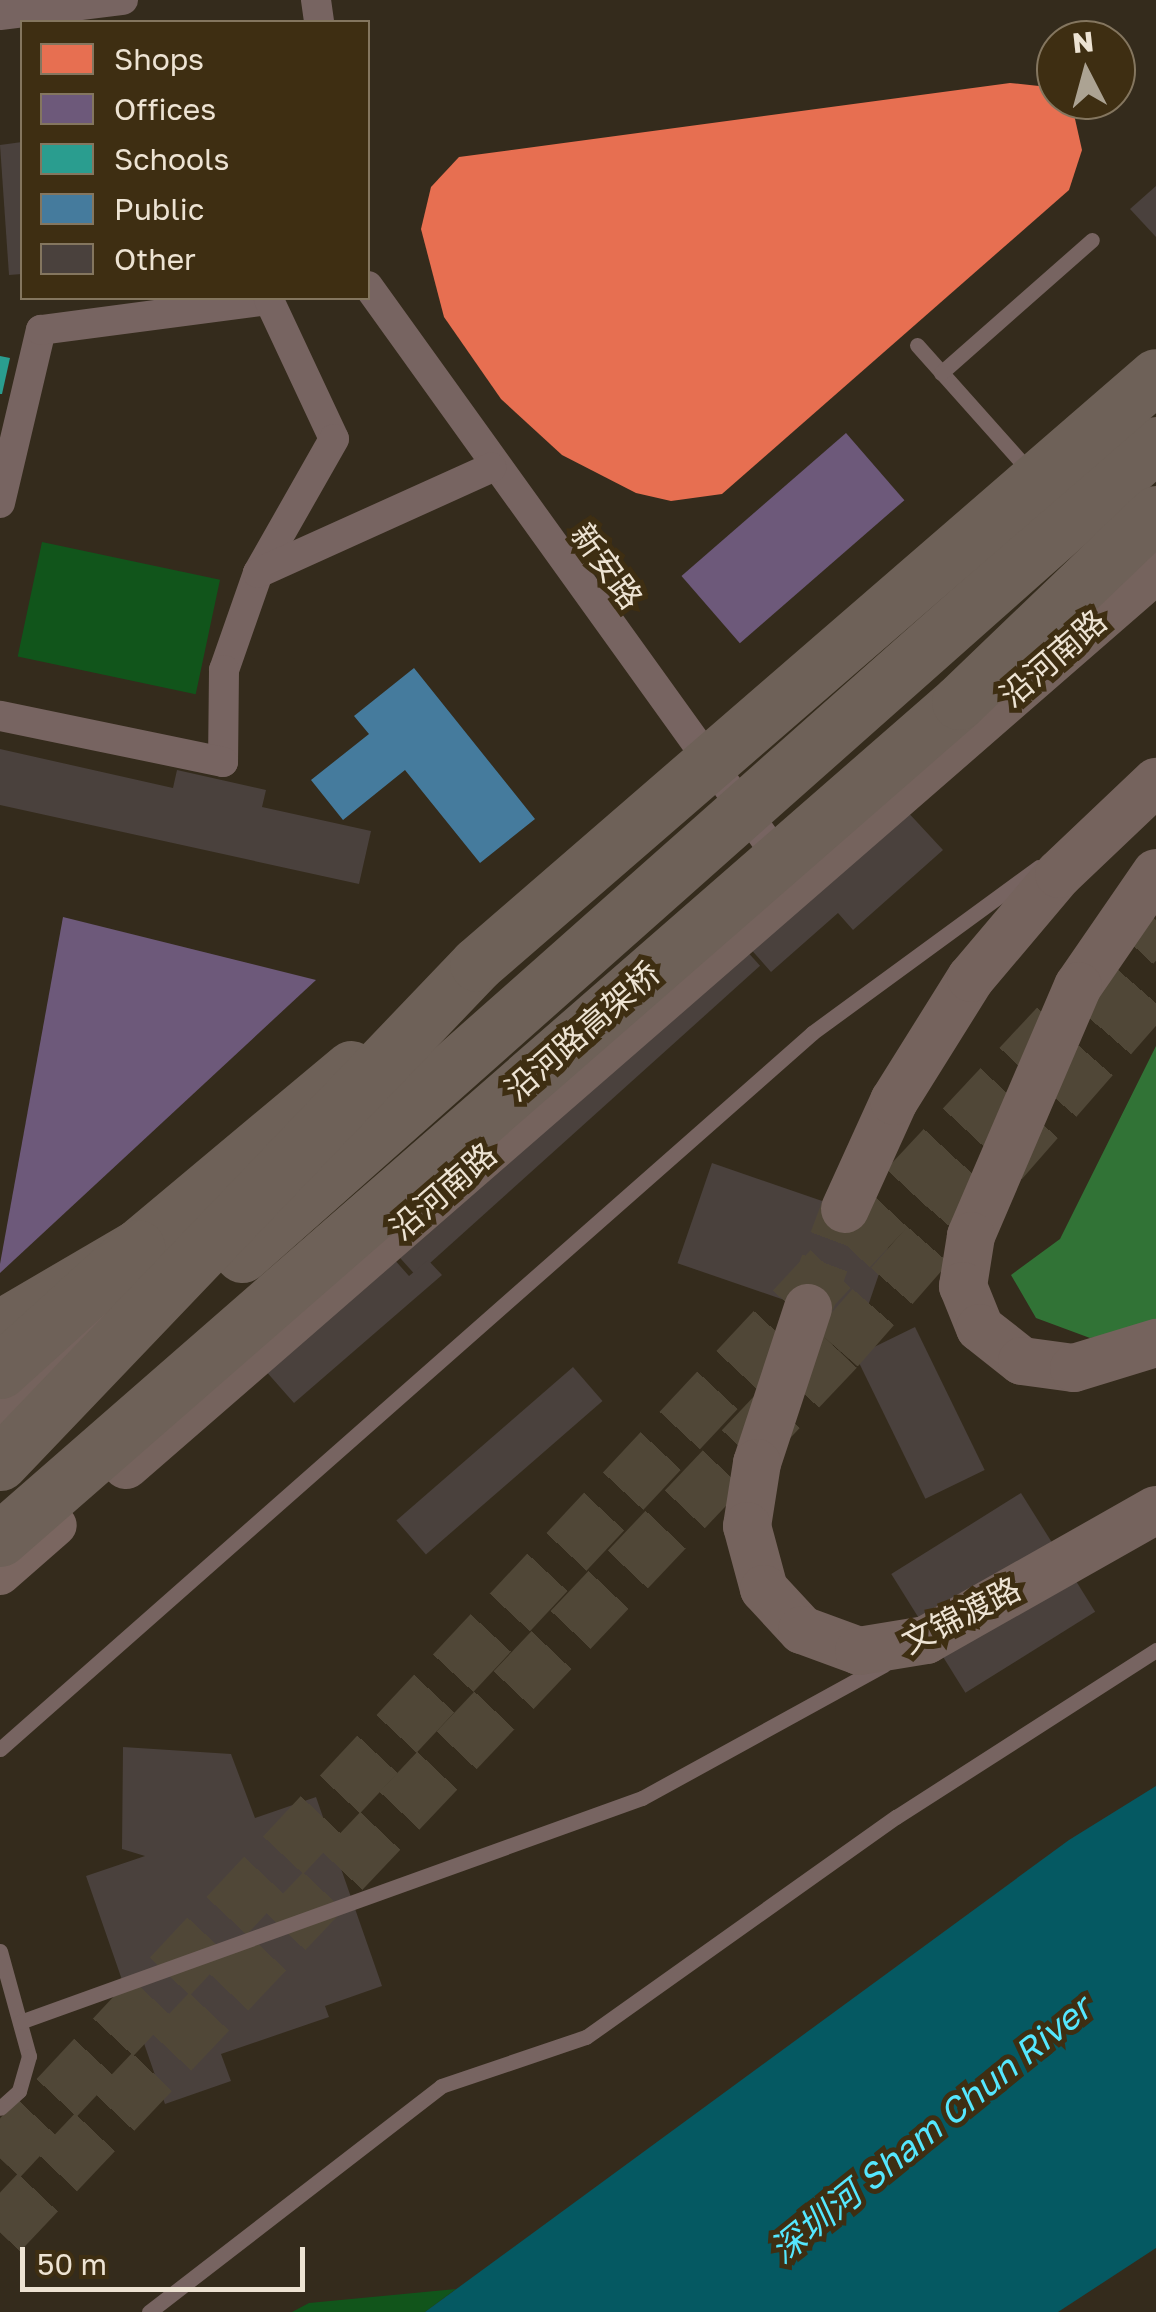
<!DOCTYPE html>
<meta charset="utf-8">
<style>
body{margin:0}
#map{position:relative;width:1156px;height:2312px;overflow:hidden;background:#342b1c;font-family:"Golos Text","Noto Sans SC",sans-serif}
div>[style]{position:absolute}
.green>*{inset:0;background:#11551b;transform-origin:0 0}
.forest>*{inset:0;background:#317336}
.water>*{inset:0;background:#055962}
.shops>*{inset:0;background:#e76f51}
.offices>*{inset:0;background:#6d597a;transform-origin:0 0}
.schools>*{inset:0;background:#2a9d8f}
.public>*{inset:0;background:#457b9d}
.building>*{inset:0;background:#4a413d;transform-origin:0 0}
.primary-tunnel>*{height:48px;margin-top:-24px;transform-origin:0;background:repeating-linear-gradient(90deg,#504737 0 48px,transparent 0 72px)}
.highway-tunnel>*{height:55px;margin-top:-27.5px;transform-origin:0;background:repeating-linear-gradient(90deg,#504737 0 55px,transparent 0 83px)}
.lane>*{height:15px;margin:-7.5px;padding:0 7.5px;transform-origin:7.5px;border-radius:7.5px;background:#776461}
.street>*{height:30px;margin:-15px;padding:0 15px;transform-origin:15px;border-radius:15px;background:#776461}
.secondary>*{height:42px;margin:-21px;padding:0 21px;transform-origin:21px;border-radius:21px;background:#7a6660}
.primary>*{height:48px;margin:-24px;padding:0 24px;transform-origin:24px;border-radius:24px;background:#75635d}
.highway>*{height:55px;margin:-27.5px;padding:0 27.5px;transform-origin:27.5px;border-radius:27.5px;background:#6e6158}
.highway-bridge>*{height:55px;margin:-27.5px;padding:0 27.5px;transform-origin:27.5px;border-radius:27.5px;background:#6e6158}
span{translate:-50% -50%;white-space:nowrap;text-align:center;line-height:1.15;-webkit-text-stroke:10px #3e2e12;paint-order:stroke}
.street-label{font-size:32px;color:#ede3d3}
.water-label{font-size:35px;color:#55e7fe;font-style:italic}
.legend{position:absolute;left:20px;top:20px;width:350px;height:280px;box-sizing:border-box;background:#3e2e12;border:2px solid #84765f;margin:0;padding:12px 18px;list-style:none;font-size:30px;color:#ede3d3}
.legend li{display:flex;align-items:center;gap:20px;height:50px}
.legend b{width:50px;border:2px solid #84765f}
.north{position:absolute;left:1036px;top:20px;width:100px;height:100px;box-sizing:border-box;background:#3e2e12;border:2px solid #84765f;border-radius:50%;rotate:354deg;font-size:28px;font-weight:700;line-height:40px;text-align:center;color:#ede3d3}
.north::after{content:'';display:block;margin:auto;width:35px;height:45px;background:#aca393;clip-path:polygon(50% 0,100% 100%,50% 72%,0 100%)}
.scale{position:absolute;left:20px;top:2247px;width:285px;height:45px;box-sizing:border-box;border:5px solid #ede3d3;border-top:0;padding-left:12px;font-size:30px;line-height:35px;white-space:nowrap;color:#ede3d3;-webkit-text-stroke:8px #3e2e12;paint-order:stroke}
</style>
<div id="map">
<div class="green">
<i style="left:42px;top:542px;width:182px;height:117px;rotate:12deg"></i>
<i style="clip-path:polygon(456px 2289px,425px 2312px,292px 2312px,309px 2303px)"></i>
</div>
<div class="forest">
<i style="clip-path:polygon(1156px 1046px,1156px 1328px,1090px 1338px,1036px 1318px,1011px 1275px,1060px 1239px)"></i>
</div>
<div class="water">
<i style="clip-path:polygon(1156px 1786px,1156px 2248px,1058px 2312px,425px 2312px,1069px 1840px)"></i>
</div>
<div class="shops">
<i style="clip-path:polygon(1010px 83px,1039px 86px,1073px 110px,1082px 150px,1069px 190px,722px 494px,671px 501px,636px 493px,562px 455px,501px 399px,444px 317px,421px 229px,431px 187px,459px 157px)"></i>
</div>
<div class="offices">
<i style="left:846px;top:433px;width:89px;height:218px;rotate:49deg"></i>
<i style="clip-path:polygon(63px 917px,316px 980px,0 1273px,0 1264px)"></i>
</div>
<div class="schools">
<i style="clip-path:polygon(0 356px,10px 358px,2px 394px,0 394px)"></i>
</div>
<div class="public">
<i style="clip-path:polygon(414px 668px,535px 819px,480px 863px,405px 770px,343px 820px,311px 780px,369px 734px,354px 716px)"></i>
</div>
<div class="building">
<i style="clip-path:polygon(22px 142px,22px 274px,9px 275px,0 145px)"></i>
<i style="clip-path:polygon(1156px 186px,1156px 237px,1130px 209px)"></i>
<i style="clip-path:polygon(0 749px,173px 788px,177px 770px,266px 790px,262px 807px,371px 831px,359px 884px,0 805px)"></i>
<i style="clip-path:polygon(904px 808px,943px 850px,853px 930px,838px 913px,771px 972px,748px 946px)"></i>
<i style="left:744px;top:948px;width:24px;height:463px;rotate:48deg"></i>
<i style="left:712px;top:1163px;width:194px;height:106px;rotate:19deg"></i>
<i style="clip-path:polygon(393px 1258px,409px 1276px,428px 1260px,442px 1275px,294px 1403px,264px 1369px)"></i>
<i style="left:915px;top:1327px;width:159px;height:66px;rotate:64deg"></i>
<i style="left:573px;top:1367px;width:45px;height:234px;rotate:49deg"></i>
<i style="left:1021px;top:1493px;width:140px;height:153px;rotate:58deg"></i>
<i style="clip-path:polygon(123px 1747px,231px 1754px,255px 1818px,316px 1797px,382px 1986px,325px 2006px,329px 2017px,221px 2054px,231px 2081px,165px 2104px,86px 1876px,145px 1856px,122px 1849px)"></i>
</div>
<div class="primary-tunnel">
<i style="left:808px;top:1308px;width:106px;rotate:-69.5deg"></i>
</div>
<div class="highway-tunnel">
<i style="left:0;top:2158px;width:1694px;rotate:-46.96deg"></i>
<i style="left:0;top:2232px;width:1217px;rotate:-46.56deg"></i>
<i style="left:837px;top:1348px;width:485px;rotate:-48.8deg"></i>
</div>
<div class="lane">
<i style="left:917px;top:345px;width:171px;rotate:48.3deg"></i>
<i style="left:941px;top:373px;width:201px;rotate:-41.4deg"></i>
<i style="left:0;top:1749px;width:1083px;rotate:-41.4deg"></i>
<i style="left:812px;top:1033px;width:281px;rotate:-36.2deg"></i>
<i style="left:0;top:1951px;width:109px;rotate:74.6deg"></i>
<i style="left:29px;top:2056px;width:36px;rotate:106deg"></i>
<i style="left:19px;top:2091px;width:25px;rotate:138deg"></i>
<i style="left:20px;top:2022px;width:661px;rotate:-19.81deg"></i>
<i style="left:642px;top:1798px;width:276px;rotate:-28.8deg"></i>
<i style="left:149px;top:2312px;width:369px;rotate:-37.7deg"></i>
<i style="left:441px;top:2086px;width:153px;rotate:-18.7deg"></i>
<i style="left:586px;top:2037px;width:380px;rotate:-35.4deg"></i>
<i style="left:896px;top:1817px;width:309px;rotate:-32.7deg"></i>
</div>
<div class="street">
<i style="left:316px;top:0;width:22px;rotate:82deg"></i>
<i style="left:0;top:15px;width:124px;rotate:-7deg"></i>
<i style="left:368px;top:286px;width:717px;rotate:54.31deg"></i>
<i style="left:0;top:503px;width:178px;rotate:-76.7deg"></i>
<i style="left:41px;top:330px;width:230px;rotate:-7.5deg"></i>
<i style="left:269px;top:300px;width:153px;rotate:64.9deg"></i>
<i style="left:334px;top:439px;width:154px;rotate:119.6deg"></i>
<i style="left:258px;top:573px;width:103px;rotate:109.3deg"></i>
<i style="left:224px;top:670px;width:92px;rotate:90.6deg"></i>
<i style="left:223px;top:762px;width:228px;rotate:-168.3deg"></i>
<i style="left:258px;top:573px;width:256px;rotate:-24.3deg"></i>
</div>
<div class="secondary">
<i style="left:0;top:1574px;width:74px;rotate:-41.2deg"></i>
</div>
<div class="primary">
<i style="left:1156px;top:873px;width:137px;rotate:124.6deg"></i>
<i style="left:1078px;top:986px;width:272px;rotate:113.2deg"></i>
<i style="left:971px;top:1236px;width:51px;rotate:99.1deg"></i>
<i style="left:963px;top:1286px;width:45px;rotate:68deg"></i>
<i style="left:980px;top:1328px;width:53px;rotate:38.2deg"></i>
<i style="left:1022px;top:1361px;width:52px;rotate:7.7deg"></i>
<i style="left:1074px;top:1368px;width:86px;rotate:-17deg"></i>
<i style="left:845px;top:1209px;width:119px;rotate:-65.6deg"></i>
<i style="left:894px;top:1101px;width:145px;rotate:-58deg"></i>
<i style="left:971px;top:978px;width:136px;rotate:-49.8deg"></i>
<i style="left:1059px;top:874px;width:134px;rotate:-43.5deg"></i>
<i style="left:808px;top:1308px;width:163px;rotate:108.2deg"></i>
<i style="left:757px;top:1463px;width:64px;rotate:99deg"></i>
<i style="left:747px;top:1526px;width:65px;rotate:74.9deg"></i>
<i style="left:764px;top:1589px;width:56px;rotate:47.2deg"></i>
<i style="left:802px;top:1630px;width:61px;rotate:20.2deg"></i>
<i style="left:859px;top:1651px;width:68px;rotate:-9.3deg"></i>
<i style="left:926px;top:1640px;width:264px;rotate:-29.5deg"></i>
<i style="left:0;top:1410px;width:160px;rotate:-41deg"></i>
<i style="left:126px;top:1465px;width:1365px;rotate:-41.02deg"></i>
</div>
<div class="highway">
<i style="left:0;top:1327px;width:159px;rotate:-30.3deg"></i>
<i style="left:137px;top:1247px;width:279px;rotate:-39.9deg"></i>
</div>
<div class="highway-bridge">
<i style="left:242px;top:1255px;width:1222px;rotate:-41.58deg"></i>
<i style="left:0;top:1371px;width:185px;rotate:-42.1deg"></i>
<i style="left:0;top:1463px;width:690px;rotate:-46.29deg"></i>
<i style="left:477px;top:964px;width:898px;rotate:-40.89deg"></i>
<i style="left:0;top:1539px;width:1273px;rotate:-41.11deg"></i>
<i style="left:959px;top:702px;width:273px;rotate:-43.8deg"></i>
</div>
<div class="street-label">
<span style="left:607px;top:566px;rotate:54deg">新安路</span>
<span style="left:1053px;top:658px;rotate:-41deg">沿河南路</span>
<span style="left:582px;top:1031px;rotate:-41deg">沿河路高架桥</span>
<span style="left:443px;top:1191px;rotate:-41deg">沿河南路</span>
<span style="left:961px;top:1615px;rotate:-27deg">文锦渡路</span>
</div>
<div class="water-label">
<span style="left:930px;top:2129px;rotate:-39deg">深圳河 Sham Chun River</span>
</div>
<ul class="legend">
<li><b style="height:28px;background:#e76f51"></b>Shops</li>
<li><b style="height:28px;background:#6d597a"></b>Offices</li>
<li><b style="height:28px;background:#2a9d8f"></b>Schools</li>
<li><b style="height:28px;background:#457b9d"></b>Public</li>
<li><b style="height:28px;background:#4a413d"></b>Other</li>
</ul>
<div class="north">N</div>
<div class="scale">50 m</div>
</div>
